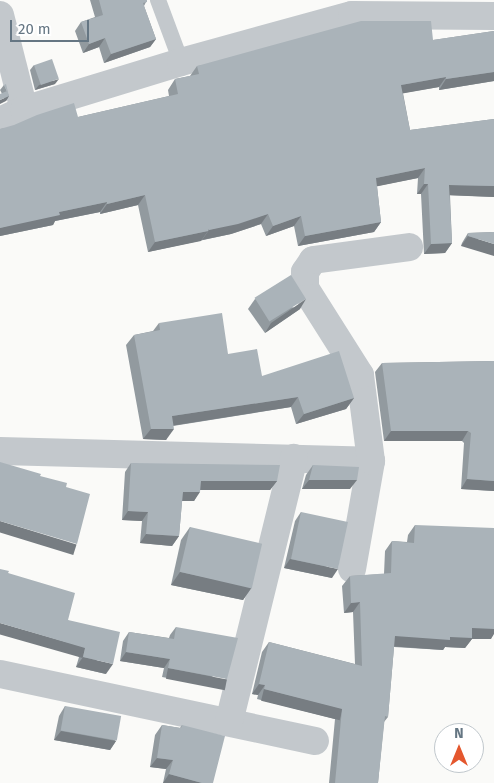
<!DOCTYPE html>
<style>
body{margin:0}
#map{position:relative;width:494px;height:783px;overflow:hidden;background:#fafaf8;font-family:"Fira Sans",sans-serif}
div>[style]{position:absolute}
.service>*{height:16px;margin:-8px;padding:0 8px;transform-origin:8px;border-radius:8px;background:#c3c8cc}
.minor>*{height:28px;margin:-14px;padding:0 14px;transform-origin:14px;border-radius:14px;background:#c3c8cc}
.wall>*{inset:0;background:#929a9f}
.shaded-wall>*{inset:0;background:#777d82;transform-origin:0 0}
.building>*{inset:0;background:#aab3b9;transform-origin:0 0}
span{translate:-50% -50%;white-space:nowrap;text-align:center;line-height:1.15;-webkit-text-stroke:5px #fff;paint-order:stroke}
.north{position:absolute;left:434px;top:723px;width:50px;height:50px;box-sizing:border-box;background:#fff;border:1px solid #c1c8cd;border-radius:50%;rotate:0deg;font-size:14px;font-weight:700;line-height:20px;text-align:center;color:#657683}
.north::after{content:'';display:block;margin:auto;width:18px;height:22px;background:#e4572e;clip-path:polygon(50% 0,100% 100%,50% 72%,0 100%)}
.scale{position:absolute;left:10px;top:20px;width:79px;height:22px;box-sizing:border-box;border:2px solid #657683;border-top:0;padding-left:6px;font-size:15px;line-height:18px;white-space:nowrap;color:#657683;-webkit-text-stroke:4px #fff;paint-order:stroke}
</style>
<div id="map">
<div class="service">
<i style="left:158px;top:0;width:66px;rotate:69.6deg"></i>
</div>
<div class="minor">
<i style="left:0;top:15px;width:98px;rotate:75.8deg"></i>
<i style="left:0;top:121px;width:26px;rotate:-25deg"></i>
<i style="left:24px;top:110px;width:164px;rotate:-17deg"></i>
<i style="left:181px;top:62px;width:177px;rotate:-15.4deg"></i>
<i style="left:352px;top:15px;width:142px;rotate:0.4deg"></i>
<i style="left:0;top:451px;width:371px;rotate:1.5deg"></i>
<i style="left:352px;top:569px;width:110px;rotate:-80deg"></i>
<i style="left:371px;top:461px;width:87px;rotate:-97.3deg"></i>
<i style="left:360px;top:375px;width:103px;rotate:-122.3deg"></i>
<i style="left:305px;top:288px;width:16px;rotate:-90deg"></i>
<i style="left:305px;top:272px;width:14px;rotate:-56deg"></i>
<i style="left:313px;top:260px;width:97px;rotate:-7.7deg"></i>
<i style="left:0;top:674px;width:322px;rotate:12deg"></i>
<i style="left:229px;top:722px;width:272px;rotate:-76.2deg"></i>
</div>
<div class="wall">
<i style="clip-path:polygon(90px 0,147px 0,144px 6px,156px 39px,150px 47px,104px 63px,99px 47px,83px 53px,75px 31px,81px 22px,95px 17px)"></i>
<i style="clip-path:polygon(494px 31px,494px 81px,439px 90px,439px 87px,403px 93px,410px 130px,494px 119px,494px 197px,450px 195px,452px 243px,445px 253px,424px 254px,421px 194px,417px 194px,418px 178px,377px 186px,381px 222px,374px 232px,298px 246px,294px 226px,266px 236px,261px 224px,231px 234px,148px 252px,138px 205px,100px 214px,100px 212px,55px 221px,53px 225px,0 236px,0 129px,78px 117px,169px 96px,168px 90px,175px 79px,190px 76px,197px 66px,433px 40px)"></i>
<i style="clip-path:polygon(34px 65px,55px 84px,35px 90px,30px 70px)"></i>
<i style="clip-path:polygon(4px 85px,9px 96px,6px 101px,0 90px)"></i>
<i style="clip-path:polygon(494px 232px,461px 246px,462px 243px,468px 233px)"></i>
<i style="clip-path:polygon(255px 299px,300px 309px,265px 333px,248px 309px)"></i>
<i style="clip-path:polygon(159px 323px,228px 354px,262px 376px,354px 398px,346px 409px,296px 424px,291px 407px,173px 426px,166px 440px,143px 439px,126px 345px,134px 335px,153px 331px)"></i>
<i style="clip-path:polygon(494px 361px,494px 491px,461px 489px,464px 443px,462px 441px,384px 441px,375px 372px,382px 363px)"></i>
<i style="clip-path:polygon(131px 463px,277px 481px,270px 490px,200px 490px,194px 501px,182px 501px,179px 536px,172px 546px,140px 543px,142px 521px,122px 520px,125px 472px)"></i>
<i style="clip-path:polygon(313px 465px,350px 489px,302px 489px,306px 475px)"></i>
<i style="clip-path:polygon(301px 512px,332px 578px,284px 568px,295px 521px)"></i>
<i style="clip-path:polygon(415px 525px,491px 639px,472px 639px,465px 648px,445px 647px,443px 650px,394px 647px,388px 717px,384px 722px,378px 783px,329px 783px,335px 719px,257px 699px,258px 695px,252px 694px,262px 652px,269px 642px,355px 664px,353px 612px,344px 613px,342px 586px,350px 576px,384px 574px,385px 551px,392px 541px,407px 542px,408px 535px)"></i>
<i style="clip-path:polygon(190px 527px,252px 587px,243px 600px,171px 585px,181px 540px)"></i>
<i style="clip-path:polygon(8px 573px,68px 620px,106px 674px,76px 667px,79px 657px)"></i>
<i style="clip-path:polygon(176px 627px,221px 688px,162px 677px,164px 668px,120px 661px,123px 641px,129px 632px,169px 638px,170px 635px)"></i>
<i style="clip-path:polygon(65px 706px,116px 741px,110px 750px,54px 740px,59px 716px)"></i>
<i style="clip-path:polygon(162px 725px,180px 728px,182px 725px,213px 783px,163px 783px,166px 769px,150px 767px,155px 735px)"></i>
</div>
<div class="shaded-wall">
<i style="clip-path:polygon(105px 38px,99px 47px,83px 53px,89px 44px)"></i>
<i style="clip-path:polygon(156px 39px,150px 47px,104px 63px,111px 54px)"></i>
<i style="clip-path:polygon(494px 72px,494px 81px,439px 90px,446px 79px)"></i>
<i style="clip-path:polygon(446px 77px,439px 87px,394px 95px,401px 85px)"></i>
<i style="clip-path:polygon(59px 79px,55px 84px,35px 90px,39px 85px)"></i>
<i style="clip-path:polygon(9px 96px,6px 101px,0 104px,0 100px)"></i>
<i style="clip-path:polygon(425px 168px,418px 178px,369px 188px,376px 178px)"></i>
<i style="clip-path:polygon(424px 184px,428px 184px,421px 194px,417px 194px)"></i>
<i style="clip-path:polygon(449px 185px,494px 186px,494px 197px,442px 195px)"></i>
<i style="clip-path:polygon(145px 195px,138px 205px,100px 214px,107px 204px)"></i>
<i style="clip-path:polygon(107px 202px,100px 212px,55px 221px,53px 225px,0 236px,0 228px,59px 212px)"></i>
<i style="clip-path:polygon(268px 214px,261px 224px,231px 234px,202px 240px,209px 230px)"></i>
<i style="clip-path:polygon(301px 216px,294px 226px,266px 236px,273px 226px)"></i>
<i style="clip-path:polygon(381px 222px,374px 232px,298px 246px,305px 236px)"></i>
<i style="clip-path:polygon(208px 231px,201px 241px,148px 252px,155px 242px)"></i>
<i style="clip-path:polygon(468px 236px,494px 244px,494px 256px,461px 246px)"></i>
<i style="clip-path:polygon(452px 243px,445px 253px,424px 254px,431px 244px)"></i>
<i style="clip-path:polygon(306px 299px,300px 309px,265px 333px,271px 323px)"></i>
<i style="clip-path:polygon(298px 397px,291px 407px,164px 427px,172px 416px)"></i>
<i style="clip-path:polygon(354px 398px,346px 409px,296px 424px,304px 414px)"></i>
<i style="clip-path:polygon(151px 429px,174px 429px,166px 440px,143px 439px)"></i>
<i style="clip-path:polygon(391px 431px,468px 431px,462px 441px,384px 441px)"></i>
<i style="clip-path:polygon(467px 479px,494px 481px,494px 491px,461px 489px)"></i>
<i style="clip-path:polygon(309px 480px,357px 480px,350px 489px,302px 489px)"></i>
<i style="clip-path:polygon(201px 481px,277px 481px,270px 490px,195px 490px)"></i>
<i style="clip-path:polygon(183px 492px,200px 492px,194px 501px,176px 501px)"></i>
<i style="clip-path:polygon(128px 511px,148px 512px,142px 521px,122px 520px)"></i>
<i style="left:0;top:521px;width:80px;height:11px;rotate:17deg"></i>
<i style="clip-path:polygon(146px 534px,179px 536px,172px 546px,140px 543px)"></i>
<i style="clip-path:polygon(290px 559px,338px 569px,332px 578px,284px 568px)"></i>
<i style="clip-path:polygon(180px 572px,252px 587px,243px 600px,171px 585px)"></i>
<i style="clip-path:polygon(360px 602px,353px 612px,344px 613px,351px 603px)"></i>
<i style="left:0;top:623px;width:89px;height:11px;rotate:16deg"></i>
<i style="clip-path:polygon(494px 626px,494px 634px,491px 639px,472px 639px,465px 648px,445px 647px,443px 650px,388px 646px,395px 636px,450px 637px,472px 628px)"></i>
<i style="clip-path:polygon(126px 652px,170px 659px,164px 668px,120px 661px)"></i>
<i style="clip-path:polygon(83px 657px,113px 664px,106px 674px,76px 667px)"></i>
<i style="left:168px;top:668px;width:60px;height:11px;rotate:11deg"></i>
<i style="clip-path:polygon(259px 684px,265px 685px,258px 695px,252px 694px)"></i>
<i style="left:264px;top:689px;width:81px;height:12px;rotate:14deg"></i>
<i style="clip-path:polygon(61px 731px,116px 741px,110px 750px,54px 740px)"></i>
<i style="clip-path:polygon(157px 758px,173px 760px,166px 769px,150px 767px)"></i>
<i style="clip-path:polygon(169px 774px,202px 783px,163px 783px)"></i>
</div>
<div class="building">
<i style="clip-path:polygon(99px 0,147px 0,147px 2px,143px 3px,156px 39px,111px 54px,105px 38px,89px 44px,81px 22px,103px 15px)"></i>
<i style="clip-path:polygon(361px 21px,431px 21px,433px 40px,494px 31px,494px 72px,446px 79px,446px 77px,401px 85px,410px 130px,494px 119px,494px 186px,449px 185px,452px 243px,431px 244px,428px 184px,424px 184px,425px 168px,376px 178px,381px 222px,305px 236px,301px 216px,273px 226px,268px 214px,238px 224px,209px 230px,208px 229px,208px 231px,155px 242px,145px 195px,107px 204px,107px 202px,59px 212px,60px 215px,0 228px,0 129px,14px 125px,37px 115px,74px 103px,78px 117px,178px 94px,175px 79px,199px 74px,197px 66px)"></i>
<i style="left:52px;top:59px;width:21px;height:19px;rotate:71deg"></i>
<i style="clip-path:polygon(6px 84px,9px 96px,0 100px,0 94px,7px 91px,4px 85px)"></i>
<i style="clip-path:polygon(494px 232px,494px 244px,468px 236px,468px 233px)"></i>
<i style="left:291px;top:275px;width:28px;height:43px;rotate:58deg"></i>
<i style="clip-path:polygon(222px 313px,228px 354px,257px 349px,262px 376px,339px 351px,354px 398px,304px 414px,298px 397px,172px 416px,174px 429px,151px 429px,134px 335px,160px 330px,159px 323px)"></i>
<i style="clip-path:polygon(494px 361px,494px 481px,467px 479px,471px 433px,468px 431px,391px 431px,382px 363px)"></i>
<i style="clip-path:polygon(0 462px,41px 474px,40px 476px,67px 483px,66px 487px,90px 494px,77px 544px,0 521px)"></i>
<i style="clip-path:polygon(131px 463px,280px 465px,277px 481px,201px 481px,200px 492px,183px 492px,179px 536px,146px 534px,148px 512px,128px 511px)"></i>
<i style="clip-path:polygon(313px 465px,359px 467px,357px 480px,309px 480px)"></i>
<i style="left:301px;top:512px;width:48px;height:48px;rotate:12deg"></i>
<i style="clip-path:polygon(415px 525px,494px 528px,494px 629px,472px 628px,472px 638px,450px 637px,450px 640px,395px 636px,388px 717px,385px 716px,378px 783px,335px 783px,342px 709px,264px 689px,265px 685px,259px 684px,269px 642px,362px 666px,360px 602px,351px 603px,350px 576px,391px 573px,392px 541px,414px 543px)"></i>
<i style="left:190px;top:527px;width:74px;height:46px;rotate:13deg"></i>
<i style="clip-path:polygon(0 569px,9px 571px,8px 573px,75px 593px,68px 620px,120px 632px,113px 664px,83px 657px,85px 648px,0 623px)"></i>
<i style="clip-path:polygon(176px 627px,238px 638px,227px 679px,168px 668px,170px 659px,126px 652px,129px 632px,174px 639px)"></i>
<i style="left:65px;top:706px;width:57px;height:25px;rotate:10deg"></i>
<i style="clip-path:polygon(162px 725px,181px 728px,182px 725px,225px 736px,213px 783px,202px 783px,169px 774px,173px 760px,157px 758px)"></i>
</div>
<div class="north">N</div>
<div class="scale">20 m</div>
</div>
